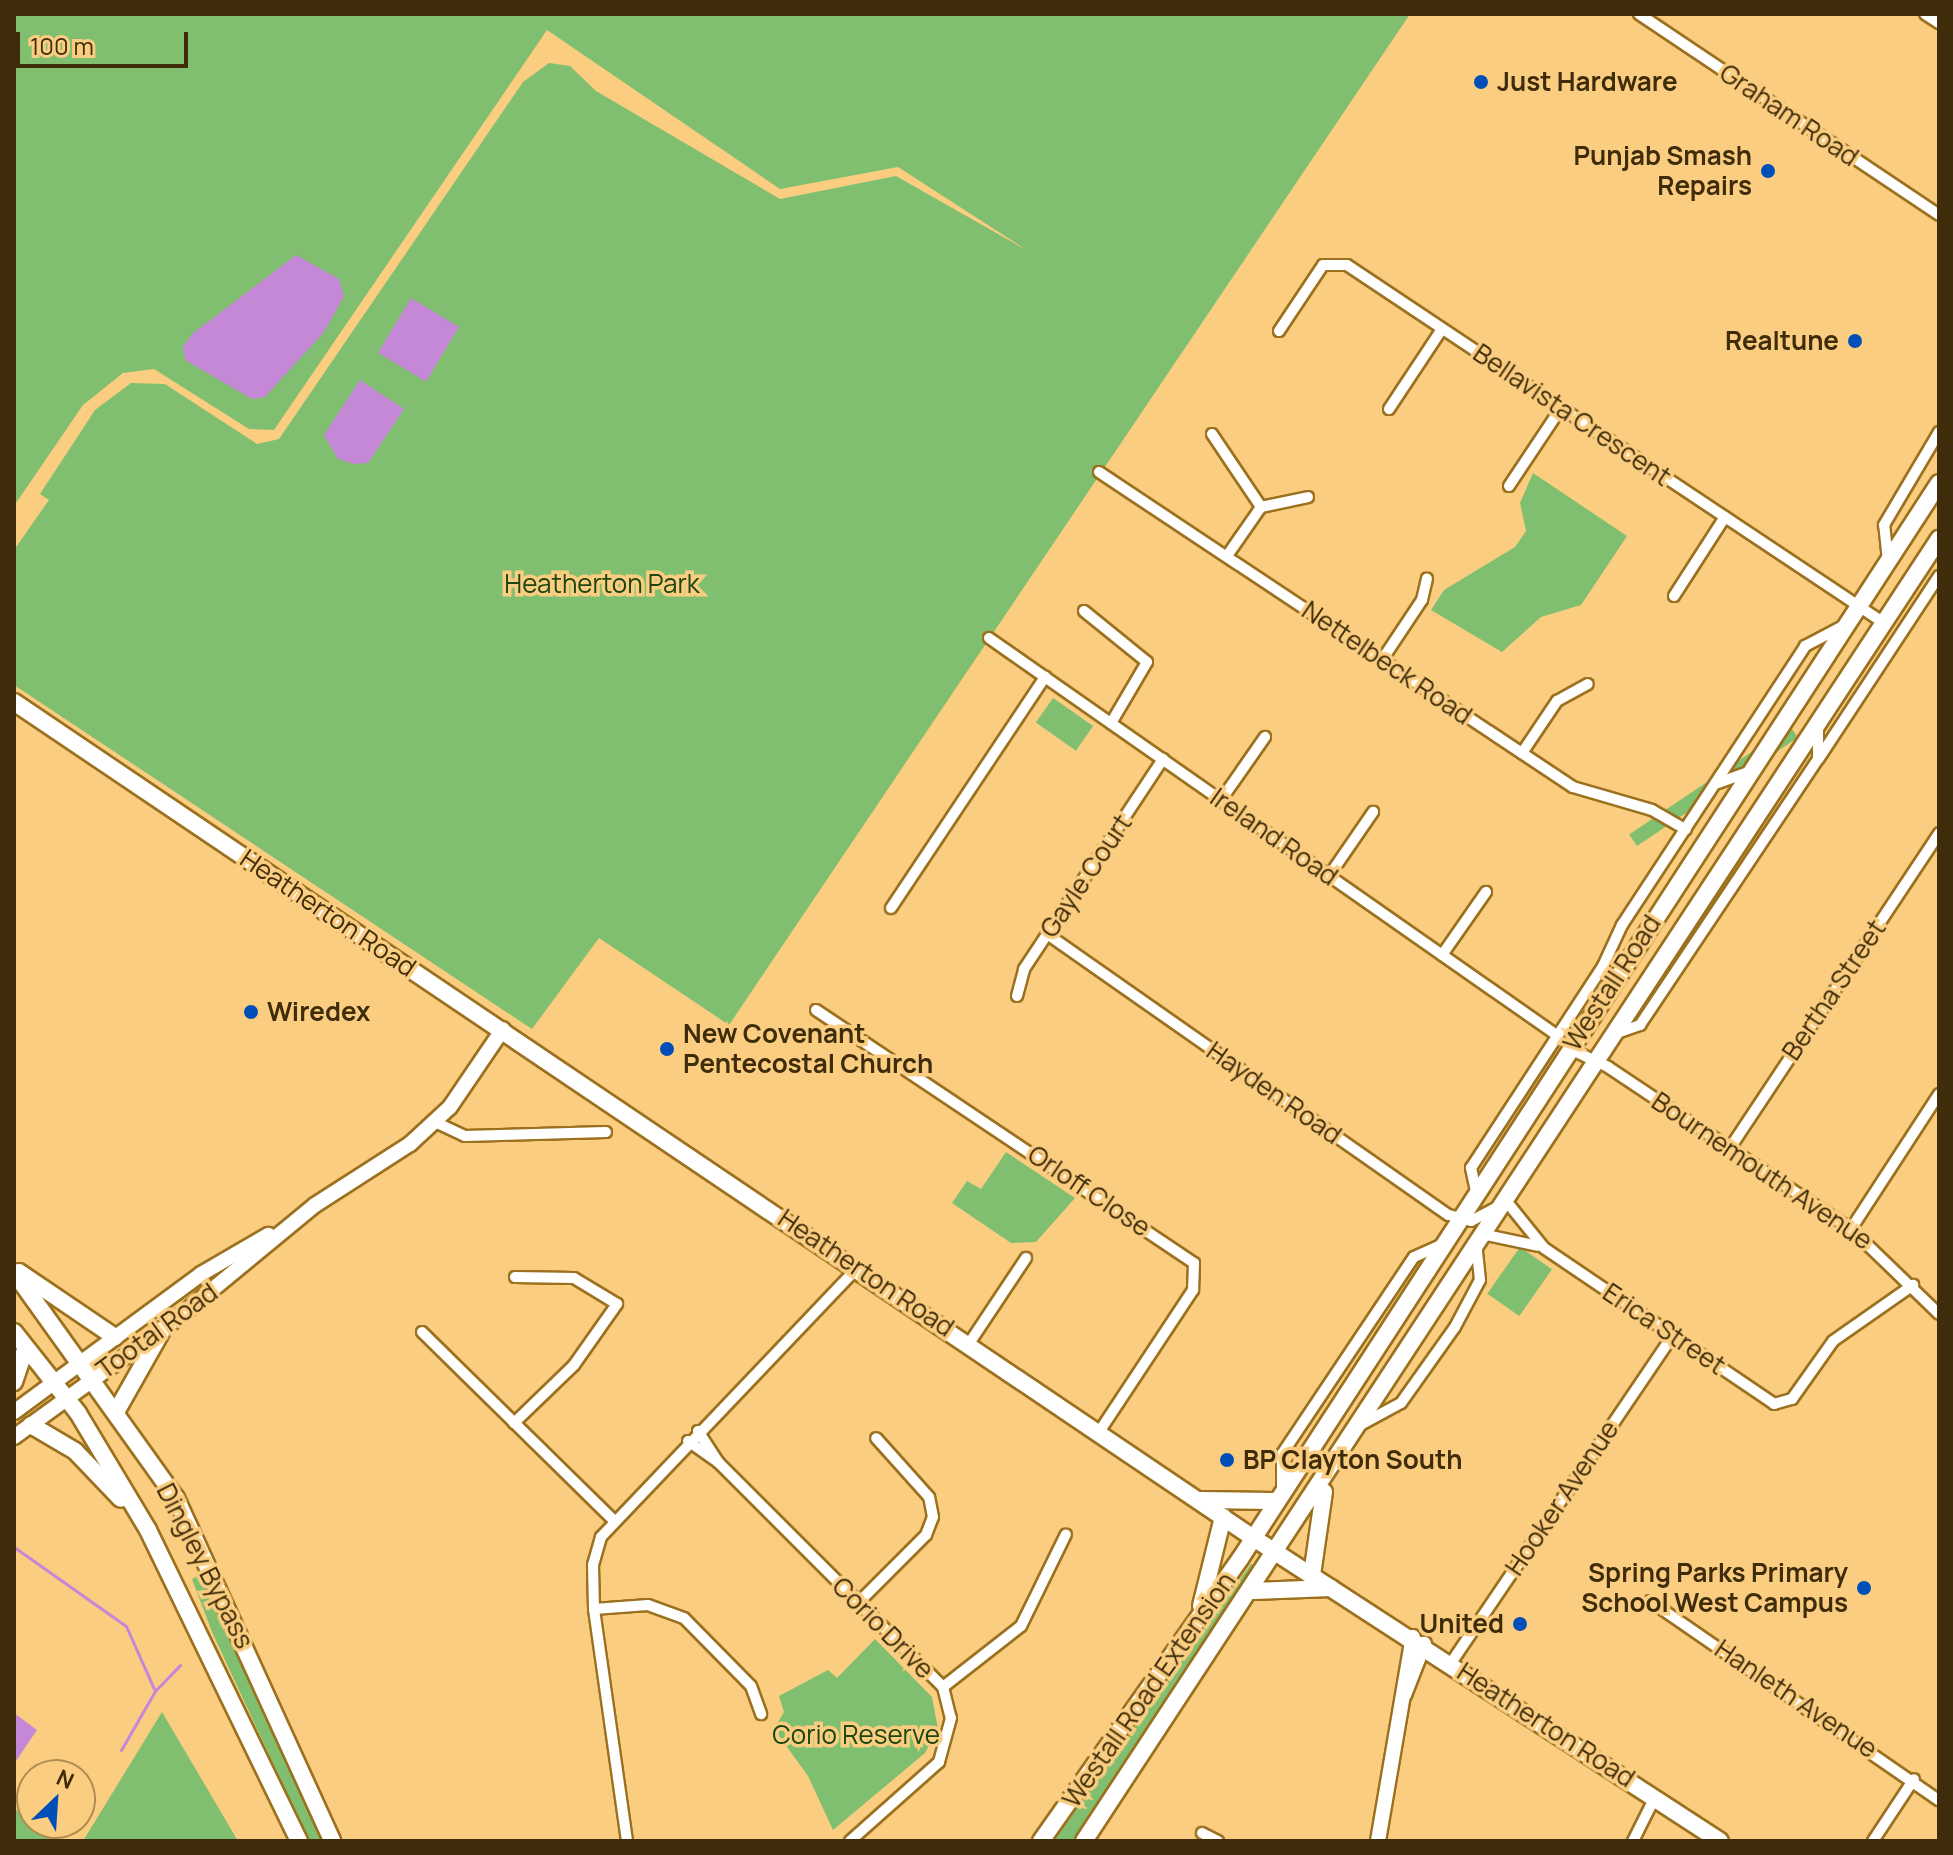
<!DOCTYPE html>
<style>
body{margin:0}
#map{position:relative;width:1953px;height:1855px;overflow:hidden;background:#fbcd80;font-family:Manrope,sans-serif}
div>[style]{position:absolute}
.green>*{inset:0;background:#80bf6f;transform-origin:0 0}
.water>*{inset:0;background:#c588d6;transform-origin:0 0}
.stream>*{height:3px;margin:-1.5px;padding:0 1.5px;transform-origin:1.5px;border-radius:1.5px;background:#c588d6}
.roads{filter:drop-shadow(2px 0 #9c711e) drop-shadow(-2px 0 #9c711e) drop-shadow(0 2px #9c711e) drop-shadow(0 -2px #9c711e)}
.minor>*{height:10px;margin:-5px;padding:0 5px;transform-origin:5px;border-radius:5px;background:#fff}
.secondary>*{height:14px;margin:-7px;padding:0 7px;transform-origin:7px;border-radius:7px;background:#fff}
.primary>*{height:16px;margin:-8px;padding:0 8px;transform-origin:8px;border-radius:8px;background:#fff}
.trunk>*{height:16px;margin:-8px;padding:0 8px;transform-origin:8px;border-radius:8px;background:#fff}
.dots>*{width:22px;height:22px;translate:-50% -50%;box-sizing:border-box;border:4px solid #fbcd80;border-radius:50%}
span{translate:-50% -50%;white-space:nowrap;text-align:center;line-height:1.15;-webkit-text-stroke:7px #fbcd80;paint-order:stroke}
.poi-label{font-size:26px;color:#3e2c0a;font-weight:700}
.left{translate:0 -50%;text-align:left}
.right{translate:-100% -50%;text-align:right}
.street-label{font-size:26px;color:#3e2c0a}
.park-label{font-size:26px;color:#1c460f}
.frame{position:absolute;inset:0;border:16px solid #3e2c0a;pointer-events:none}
.north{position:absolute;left:16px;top:1759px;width:80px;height:80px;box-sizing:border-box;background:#fbcd80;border:2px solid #af8d51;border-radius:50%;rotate:25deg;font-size:22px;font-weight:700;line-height:32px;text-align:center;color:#3e2c0a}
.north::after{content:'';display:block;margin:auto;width:28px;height:36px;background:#004fb8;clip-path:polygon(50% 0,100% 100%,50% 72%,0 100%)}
.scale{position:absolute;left:16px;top:32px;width:172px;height:36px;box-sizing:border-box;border:4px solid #3e2c0a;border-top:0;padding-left:10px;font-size:24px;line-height:28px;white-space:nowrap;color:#3e2c0a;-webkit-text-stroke:6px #fbcd80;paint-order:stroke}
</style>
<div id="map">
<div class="green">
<i style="clip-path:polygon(14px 14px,1410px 14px,729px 1025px,599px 938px,532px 1029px,14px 685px,14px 550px,49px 500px,40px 494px,95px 410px,131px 383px,165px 384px,257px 444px,279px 439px,523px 82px,549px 63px,570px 66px,596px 91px,780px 199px,896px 176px,1028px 251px,898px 167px,780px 189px,547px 30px,274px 430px,249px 429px,154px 369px,123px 373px,83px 405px,14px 506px)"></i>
<i style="clip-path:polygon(1533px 473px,1627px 536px,1581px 605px,1541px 617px,1502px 652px,1431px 610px,1444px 590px,1515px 547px,1526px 531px,1520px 503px)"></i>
<i style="left:1053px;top:698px;width:49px;height:30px;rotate:35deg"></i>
<i style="left:1790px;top:726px;width:14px;height:194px;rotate:56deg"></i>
<i style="clip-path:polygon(1006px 1152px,1075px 1198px,1036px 1242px,1011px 1243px,952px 1203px,967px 1181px,981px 1189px)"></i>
<i style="left:1520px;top:1247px;width:39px;height:57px;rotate:35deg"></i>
<i style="clip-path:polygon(1251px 1564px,1258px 1568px,1096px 1812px,1073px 1841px,1054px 1841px)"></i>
<i style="clip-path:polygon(200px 1575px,239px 1657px,322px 1841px,309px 1841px,212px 1632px,192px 1579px)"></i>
<i style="clip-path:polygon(875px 1639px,932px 1697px,938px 1729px,925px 1753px,833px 1830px,808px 1776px,774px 1729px,784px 1712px,779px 1696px,828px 1670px,837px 1678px)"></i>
<i style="clip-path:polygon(162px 1712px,238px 1841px,83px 1841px)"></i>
<i style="clip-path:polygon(14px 1808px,32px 1823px,63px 1841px,14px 1841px)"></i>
</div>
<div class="water">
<i style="clip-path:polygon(296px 255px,339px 279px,344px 296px,324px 332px,265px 397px,252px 399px,185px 360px,183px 347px,192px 334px)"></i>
<i style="left:411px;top:298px;width:56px;height:64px;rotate:31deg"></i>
<i style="clip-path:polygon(360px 380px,404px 409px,368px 463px,354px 464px,338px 459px,324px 435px)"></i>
<i style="clip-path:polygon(14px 1713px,37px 1730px,14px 1764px)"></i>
</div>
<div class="stream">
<i style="left:14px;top:1547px;width:137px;rotate:35.2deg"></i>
<i style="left:126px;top:1626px;width:71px;rotate:66deg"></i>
<i style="left:155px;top:1691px;width:36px;rotate:-46deg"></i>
<i style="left:121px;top:1750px;width:68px;rotate:-60deg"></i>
</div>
<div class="roads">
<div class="minor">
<i style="left:1639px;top:14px;width:361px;rotate:33.8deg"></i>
<i style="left:1925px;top:14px;width:17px;rotate:33deg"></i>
<i style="left:1279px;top:331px;width:79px;rotate:-56.3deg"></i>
<i style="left:1323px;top:265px;width:24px"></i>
<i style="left:1347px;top:265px;width:645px;rotate:33.69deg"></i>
<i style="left:1389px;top:409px;width:96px;rotate:-56.5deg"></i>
<i style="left:1212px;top:434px;width:88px;rotate:56.1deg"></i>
<i style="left:1261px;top:507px;width:60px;rotate:124.8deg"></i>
<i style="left:1099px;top:472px;width:569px;rotate:33.61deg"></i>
<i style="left:1573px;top:787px;width:82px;rotate:16.2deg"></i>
<i style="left:1652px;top:810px;width:39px;rotate:30deg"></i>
<i style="left:1509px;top:486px;width:94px;rotate:-56.3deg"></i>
<i style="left:1261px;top:507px;width:48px;rotate:-12deg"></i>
<i style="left:1888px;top:561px;width:36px;rotate:-96deg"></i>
<i style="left:1884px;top:525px;width:108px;rotate:-59.4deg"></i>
<i style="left:1674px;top:596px;width:94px;rotate:-57.2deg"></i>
<i style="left:1084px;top:611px;width:81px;rotate:39deg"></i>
<i style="left:1147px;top:662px;width:71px;rotate:120.5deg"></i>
<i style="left:989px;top:638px;width:694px;rotate:34.97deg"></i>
<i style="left:1382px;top:660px;width:72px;rotate:-56.3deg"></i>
<i style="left:1422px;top:600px;width:22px;rotate:-77deg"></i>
<i style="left:1522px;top:753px;width:63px;rotate:-56.1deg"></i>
<i style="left:1557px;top:701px;width:35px;rotate:-29deg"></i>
<i style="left:1819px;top:758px;width:218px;rotate:-56.6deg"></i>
<i style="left:1718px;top:783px;width:33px;rotate:-20deg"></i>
<i style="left:1221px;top:800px;width:77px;rotate:-55.1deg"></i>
<i style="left:1329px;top:876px;width:78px;rotate:-55.5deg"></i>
<i style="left:891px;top:908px;width:278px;rotate:-56.3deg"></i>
<i style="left:1047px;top:934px;width:490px;rotate:35deg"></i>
<i style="left:1449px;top:1215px;width:23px;rotate:15deg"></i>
<i style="left:1471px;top:1221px;width:41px;rotate:-27.8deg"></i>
<i style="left:1507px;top:1202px;width:59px;rotate:51.2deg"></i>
<i style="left:1544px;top:1248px;width:278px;rotate:34.1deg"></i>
<i style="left:1774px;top:1404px;width:19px;rotate:-16deg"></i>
<i style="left:1792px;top:1399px;width:71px;rotate:-54.7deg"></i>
<i style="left:1833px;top:1341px;width:98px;rotate:-35deg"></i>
<i style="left:1442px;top:955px;width:77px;rotate:-55.1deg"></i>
<i style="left:1017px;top:996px;width:28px;rotate:-75deg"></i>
<i style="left:1024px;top:969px;width:252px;rotate:-56.5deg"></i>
<i style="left:816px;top:1010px;width:455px;rotate:33.8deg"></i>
<i style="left:1194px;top:1263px;width:27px;rotate:92deg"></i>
<i style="left:1193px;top:1290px;width:170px;rotate:123.5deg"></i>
<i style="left:1614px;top:1034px;width:28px;rotate:-19deg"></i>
<i style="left:1640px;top:1025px;width:320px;rotate:-56.2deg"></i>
<i style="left:1818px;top:759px;width:35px;rotate:-90deg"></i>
<i style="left:1570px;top:1049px;width:42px;rotate:25.3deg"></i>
<i style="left:1608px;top:1067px;width:292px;rotate:33.7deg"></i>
<i style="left:1851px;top:1229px;width:122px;rotate:44deg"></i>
<i style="left:435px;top:1122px;width:33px;rotate:25deg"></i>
<i style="left:465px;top:1136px;width:141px;rotate:-1.6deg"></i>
<i style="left:1730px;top:1148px;width:378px;rotate:-56.4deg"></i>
<i style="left:1477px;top:1196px;width:29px;rotate:-102deg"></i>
<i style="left:1471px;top:1168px;width:241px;rotate:-56.8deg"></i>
<i style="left:1603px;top:966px;width:45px;rotate:-65.1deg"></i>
<i style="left:1622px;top:925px;width:334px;rotate:-56.7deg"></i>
<i style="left:1805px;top:646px;width:45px;rotate:-27.7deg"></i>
<i style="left:1851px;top:1229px;width:161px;rotate:-56.9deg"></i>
<i style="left:1486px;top:1235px;width:53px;rotate:11.9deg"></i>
<i style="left:515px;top:1277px;width:59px;rotate:1deg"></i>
<i style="left:574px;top:1278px;width:50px;rotate:31.2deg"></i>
<i style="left:422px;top:1332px;width:267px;rotate:44.5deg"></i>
<i style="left:970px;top:1342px;width:101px;rotate:-56.3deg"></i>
<i style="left:514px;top:1423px;width:83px;rotate:-44deg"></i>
<i style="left:574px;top:1365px;width:75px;rotate:-54.8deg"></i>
<i style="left:1362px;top:1424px;width:44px;rotate:-28.3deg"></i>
<i style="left:1401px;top:1403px;width:93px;rotate:-54.6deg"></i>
<i style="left:1455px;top:1327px;width:53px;rotate:-62deg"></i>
<i style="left:1480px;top:1280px;width:31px;rotate:-96deg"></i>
<i style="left:698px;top:1431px;width:37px;rotate:57deg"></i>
<i style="left:688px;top:1441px;width:38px;rotate:35deg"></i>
<i style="left:719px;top:1463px;width:317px;rotate:45deg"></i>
<i style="left:943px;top:1687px;width:32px;rotate:76deg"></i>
<i style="left:951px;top:1718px;width:46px;rotate:105.3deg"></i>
<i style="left:939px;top:1762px;width:119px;rotate:138.4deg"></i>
<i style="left:1282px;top:1490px;width:36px;rotate:-90deg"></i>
<i style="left:1282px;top:1454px;width:237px;rotate:-56.2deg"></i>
<i style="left:1414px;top:1257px;width:36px;rotate:-24deg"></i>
<i style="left:1650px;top:1601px;width:351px;rotate:34.6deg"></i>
<i style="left:859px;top:1602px;width:95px;rotate:-45deg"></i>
<i style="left:926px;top:1535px;width:19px;rotate:-69deg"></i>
<i style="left:933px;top:1517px;width:20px;rotate:-101deg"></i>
<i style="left:929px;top:1497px;width:79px;rotate:-131.9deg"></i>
<i style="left:594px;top:1609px;width:54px;rotate:-4.2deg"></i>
<i style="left:648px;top:1605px;width:38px;rotate:20deg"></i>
<i style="left:684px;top:1618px;width:95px;rotate:45.4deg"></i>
<i style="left:751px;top:1686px;width:30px;rotate:70deg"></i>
<i style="left:1451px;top:1663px;width:397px;rotate:-55.9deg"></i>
<i style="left:943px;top:1687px;width:99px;rotate:-38deg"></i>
<i style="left:1021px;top:1626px;width:102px;rotate:-63.9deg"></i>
<i style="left:1202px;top:1833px;width:18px;rotate:27deg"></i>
<i style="left:627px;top:1841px;width:234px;rotate:-98.1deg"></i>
<i style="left:594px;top:1609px;width:44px;rotate:-91.3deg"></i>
<i style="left:593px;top:1565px;width:29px;rotate:-74deg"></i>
<i style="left:601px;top:1537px;width:373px;rotate:-46.4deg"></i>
<i style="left:1633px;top:1841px;width:49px;rotate:-63.4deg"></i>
<i style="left:1873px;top:1841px;width:74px;rotate:-56.5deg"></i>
</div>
<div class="secondary">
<i style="left:14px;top:1412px;width:232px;rotate:-36.4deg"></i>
<i style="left:201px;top:1274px;width:78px;rotate:-30.2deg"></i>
<i style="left:14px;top:1437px;width:204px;rotate:-36deg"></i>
<i style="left:179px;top:1317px;width:176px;rotate:-39.5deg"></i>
<i style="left:315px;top:1205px;width:113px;rotate:-32.7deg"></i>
<i style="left:410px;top:1144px;width:54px;rotate:-42.8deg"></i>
<i style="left:450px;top:1107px;width:94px;rotate:-55.8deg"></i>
<i style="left:1404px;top:1695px;width:55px;rotate:-68.6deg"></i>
<i style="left:1378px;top:1841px;width:207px;rotate:-80.3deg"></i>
</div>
<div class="primary">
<i style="left:14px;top:702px;width:1493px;rotate:34deg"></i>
<i style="left:1252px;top:1537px;width:558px;rotate:33.01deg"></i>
<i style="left:1201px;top:1500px;width:73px;rotate:0.8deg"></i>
<i style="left:1312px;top:1575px;width:84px;rotate:-81.8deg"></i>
<i style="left:1254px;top:1591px;width:77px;rotate:-2.2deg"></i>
<i style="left:1201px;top:1606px;width:92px;rotate:-76.1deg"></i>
<i style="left:1041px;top:1841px;width:345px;rotate:-54.8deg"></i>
<i style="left:1240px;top:1559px;width:1283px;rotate:-56.99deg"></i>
<i style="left:1084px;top:1841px;width:1558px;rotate:-56.71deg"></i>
</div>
<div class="trunk">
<i style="left:14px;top:1272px;width:278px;rotate:54.4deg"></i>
<i style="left:176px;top:1498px;width:377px;rotate:65.5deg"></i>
<i style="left:19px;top:1272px;width:116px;rotate:34.1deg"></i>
<i style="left:14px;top:1332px;width:103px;rotate:51.7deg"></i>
<i style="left:78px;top:1413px;width:136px;rotate:59.1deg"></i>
<i style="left:148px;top:1530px;width:346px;rotate:64.1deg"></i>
<i style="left:14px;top:1382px;width:36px;rotate:-71deg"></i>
<i style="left:116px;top:1412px;width:95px;rotate:-60.5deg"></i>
<i style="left:31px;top:1425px;width:51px;rotate:30.6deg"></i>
<i style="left:75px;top:1451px;width:66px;rotate:46.2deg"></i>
</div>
</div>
<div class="dots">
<i style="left:1481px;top:82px;background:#004fb8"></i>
<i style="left:1768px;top:171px;background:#004fb8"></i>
<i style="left:1855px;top:341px;background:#004fb8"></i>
<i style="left:251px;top:1012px;background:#004fb8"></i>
<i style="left:667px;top:1049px;background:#004fb8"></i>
<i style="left:1227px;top:1460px;background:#004fb8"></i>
<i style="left:1864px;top:1588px;background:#004fb8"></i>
<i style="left:1520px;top:1624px;background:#004fb8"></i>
</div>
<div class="poi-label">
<span class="left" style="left:1497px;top:82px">Just Hardware</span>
<span class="right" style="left:1752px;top:171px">Punjab Smash<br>Repairs</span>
<span class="right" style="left:1839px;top:341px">Realtune</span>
<span class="left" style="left:267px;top:1012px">Wiredex</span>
<span class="left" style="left:683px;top:1049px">New Covenant<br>Pentecostal Church</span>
<span class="left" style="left:1243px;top:1460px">BP Clayton South</span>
<span class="right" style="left:1848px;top:1588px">Spring Parks Primary<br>School West Campus</span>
<span class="right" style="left:1504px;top:1624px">United</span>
</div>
<div class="street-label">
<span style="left:1789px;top:115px;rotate:34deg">Graham Road</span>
<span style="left:1572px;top:415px;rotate:34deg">Bellavista Crescent</span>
<span style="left:1387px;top:663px;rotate:34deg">Nettelbeck Road</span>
<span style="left:1274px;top:837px;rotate:35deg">Ireland Road</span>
<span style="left:1086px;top:876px;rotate:-56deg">Gayle Court</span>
<span style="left:328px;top:913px;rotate:34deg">Heatherton Road</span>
<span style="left:1612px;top:983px;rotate:-57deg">Westall Road</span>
<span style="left:1834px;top:990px;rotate:-56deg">Bertha Street</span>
<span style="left:1274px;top:1093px;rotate:35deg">Hayden Road</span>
<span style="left:1762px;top:1171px;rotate:34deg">Bournemouth Avenue</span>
<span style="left:1089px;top:1191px;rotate:34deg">Orloff Close</span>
<span style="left:866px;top:1273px;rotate:34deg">Heatherton Road</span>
<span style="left:1664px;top:1329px;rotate:34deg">Erica Street</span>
<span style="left:157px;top:1331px;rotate:-36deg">Tootal Road</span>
<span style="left:1562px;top:1498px;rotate:-56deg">Hooker Avenue</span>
<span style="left:205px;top:1566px;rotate:63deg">Dingley Bypass</span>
<span style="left:883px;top:1628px;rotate:45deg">Corio Drive</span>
<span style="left:1149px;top:1690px;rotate:-55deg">Westall Road Extension</span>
<span style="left:1796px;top:1699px;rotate:34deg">Hanleth Avenue</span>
<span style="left:1546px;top:1725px;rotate:33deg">Heatherton Road</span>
</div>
<div class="park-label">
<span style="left:602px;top:584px">Heatherton Park</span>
<span style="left:856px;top:1735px">Corio Reserve</span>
</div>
<div class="frame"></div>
<div class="north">N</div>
<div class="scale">100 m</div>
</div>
